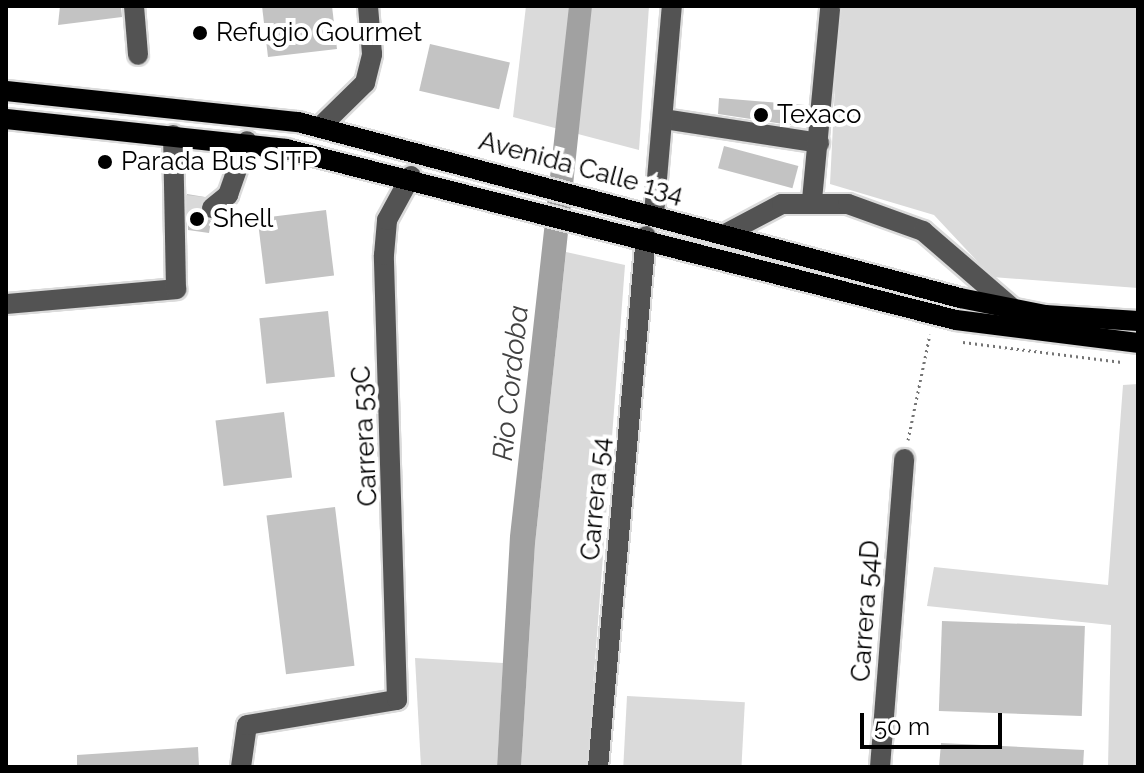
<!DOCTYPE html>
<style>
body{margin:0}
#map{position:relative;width:1144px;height:773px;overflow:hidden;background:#fff;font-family:Raleway,sans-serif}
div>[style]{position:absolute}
.green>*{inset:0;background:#dadada;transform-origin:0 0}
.water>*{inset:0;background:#a1a1a1}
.building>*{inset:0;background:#c3c3c3;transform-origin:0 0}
.minor-tunnel>*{height:20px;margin-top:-10px;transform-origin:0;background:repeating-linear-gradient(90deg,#d9d9d9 0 20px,transparent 0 30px)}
.path>*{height:3px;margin-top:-1.5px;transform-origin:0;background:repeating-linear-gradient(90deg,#757575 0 2px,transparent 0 6px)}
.roads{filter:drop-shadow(2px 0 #dbdbdb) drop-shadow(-2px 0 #dbdbdb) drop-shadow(0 2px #dbdbdb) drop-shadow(0 -2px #dbdbdb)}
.minor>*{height:20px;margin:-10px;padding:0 10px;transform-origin:10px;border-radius:10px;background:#535353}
.major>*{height:20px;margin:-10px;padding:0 10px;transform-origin:10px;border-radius:10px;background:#000}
.dots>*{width:22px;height:22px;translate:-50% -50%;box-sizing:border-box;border:4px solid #fff;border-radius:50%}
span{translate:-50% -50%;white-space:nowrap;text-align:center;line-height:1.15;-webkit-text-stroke:8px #fff;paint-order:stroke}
.poi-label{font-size:26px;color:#000}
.left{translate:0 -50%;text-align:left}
.street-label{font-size:26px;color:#000}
.water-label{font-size:28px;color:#424242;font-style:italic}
.frame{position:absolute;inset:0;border:8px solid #000;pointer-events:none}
.scale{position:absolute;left:860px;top:713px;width:142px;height:36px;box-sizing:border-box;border:4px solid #000;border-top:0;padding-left:10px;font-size:24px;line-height:28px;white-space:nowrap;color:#000;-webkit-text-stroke:6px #fff;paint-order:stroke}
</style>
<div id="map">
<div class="green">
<i style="clip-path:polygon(526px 6px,649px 6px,639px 150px,513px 117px)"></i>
<i style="clip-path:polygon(839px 6px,1138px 6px,1138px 288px,992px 277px,934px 215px,830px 184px)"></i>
<i style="clip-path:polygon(566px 252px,625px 265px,587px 767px,521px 767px,535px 544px)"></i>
<i style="clip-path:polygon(1138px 384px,1138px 767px,1108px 767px,1111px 625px,927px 606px,934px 567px,1108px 585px,1123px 385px)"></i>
<i style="clip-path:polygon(415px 658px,503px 663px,497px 767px,421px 767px)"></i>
<i style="left:627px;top:696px;width:118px;height:71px;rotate:3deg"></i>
</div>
<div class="water">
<i style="clip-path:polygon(569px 6px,592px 6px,535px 544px,521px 767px,497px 767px,510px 536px)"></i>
</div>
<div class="building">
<i style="clip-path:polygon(60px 6px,121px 6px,122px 17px,58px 25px)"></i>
<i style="clip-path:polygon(262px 6px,332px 6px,337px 49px,268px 57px)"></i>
<i style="left:430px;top:44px;width:82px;height:48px;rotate:13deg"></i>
<i style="clip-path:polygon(719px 98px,805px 105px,803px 127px,718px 114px)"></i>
<i style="left:724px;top:146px;width:77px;height:23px;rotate:15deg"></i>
<i style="clip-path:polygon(187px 194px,205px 197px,199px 209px,211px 221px,209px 233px,188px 230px)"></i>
<i style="left:326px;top:210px;width:66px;height:69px;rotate:83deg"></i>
<i style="left:328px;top:311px;width:66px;height:69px;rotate:84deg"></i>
<i style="left:284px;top:412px;width:66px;height:69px;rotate:83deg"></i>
<i style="left:335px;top:507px;width:160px;height:69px;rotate:83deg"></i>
<i style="left:942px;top:621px;width:143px;height:90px;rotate:2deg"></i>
<i style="clip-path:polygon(941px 743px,1084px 750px,1083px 767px,939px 767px)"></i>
<i style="clip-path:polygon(198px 747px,199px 767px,77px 767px,77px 755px)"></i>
</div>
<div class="minor-tunnel">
<i style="left:185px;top:205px;width:27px;rotate:6deg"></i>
</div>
<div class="path">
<i style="left:963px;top:342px;width:160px;rotate:7.2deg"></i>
<i style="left:908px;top:440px;width:108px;rotate:-78.3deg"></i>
</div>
<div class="roads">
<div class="minor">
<i style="left:134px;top:6px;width:49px;rotate:85.3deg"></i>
<i style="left:663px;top:119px;width:158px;rotate:8.7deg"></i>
<i style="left:320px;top:127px;width:63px;rotate:-44.4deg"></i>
<i style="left:365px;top:83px;width:30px;rotate:-76deg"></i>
<i style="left:372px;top:54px;width:48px;rotate:-94.8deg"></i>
<i style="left:812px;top:200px;width:192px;rotate:-84.6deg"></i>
<i style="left:212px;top:208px;width:21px;rotate:-39deg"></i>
<i style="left:228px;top:195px;width:57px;rotate:-70.6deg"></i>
<i style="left:654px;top:214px;width:209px;rotate:-85.1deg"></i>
<i style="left:725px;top:234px;width:64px;rotate:-27.8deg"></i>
<i style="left:782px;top:204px;width:66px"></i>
<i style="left:848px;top:204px;width:80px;rotate:19.8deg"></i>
<i style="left:923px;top:231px;width:116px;rotate:40.8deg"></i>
<i style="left:6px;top:304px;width:171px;rotate:-5deg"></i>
<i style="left:176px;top:289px;width:154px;rotate:-91.1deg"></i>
<i style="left:241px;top:767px;width:42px;rotate:-81.9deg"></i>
<i style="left:247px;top:725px;width:152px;rotate:-9.5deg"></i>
<i style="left:397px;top:700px;width:445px;rotate:-91.7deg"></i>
<i style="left:384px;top:255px;width:35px;rotate:-85deg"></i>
<i style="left:387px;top:220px;width:50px;rotate:-61.4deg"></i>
<i style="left:598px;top:767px;width:533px;rotate:-84.83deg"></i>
<i style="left:880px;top:767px;width:309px;rotate:-85.5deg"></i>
</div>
<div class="major">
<i style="left:6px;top:91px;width:294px;rotate:6.1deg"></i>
<i style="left:298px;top:122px;width:685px;rotate:14.89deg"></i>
<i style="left:960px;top:298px;width:87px;rotate:11.3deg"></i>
<i style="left:1045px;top:315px;width:93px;rotate:3.7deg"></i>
<i style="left:6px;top:119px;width:282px;rotate:6.1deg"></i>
<i style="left:286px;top:149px;width:691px;rotate:14.32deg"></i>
<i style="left:956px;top:320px;width:183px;rotate:7.2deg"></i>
</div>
</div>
<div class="dots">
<i style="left:200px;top:33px;background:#000"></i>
<i style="left:761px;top:115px;background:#000"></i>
<i style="left:105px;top:162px;background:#000"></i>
<i style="left:197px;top:219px;background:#000"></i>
</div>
<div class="poi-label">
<span class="left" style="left:216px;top:33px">Refugio Gourmet</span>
<span class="left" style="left:777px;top:115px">Texaco</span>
<span class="left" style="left:121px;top:162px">Parada Bus SITP</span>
<span class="left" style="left:213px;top:219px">Shell</span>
</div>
<div class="street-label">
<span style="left:581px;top:168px;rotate:15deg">Avenida Calle 134</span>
<span style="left:365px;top:436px;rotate:-93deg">Carrera 53C</span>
<span style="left:596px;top:499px;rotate:-85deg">Carrera 54</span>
<span style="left:866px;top:611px;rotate:-86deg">Carrera 54D</span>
</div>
<div class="water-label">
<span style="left:511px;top:383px;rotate:-84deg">Rio Cordoba</span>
</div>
<div class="frame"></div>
<div class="scale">50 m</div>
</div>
